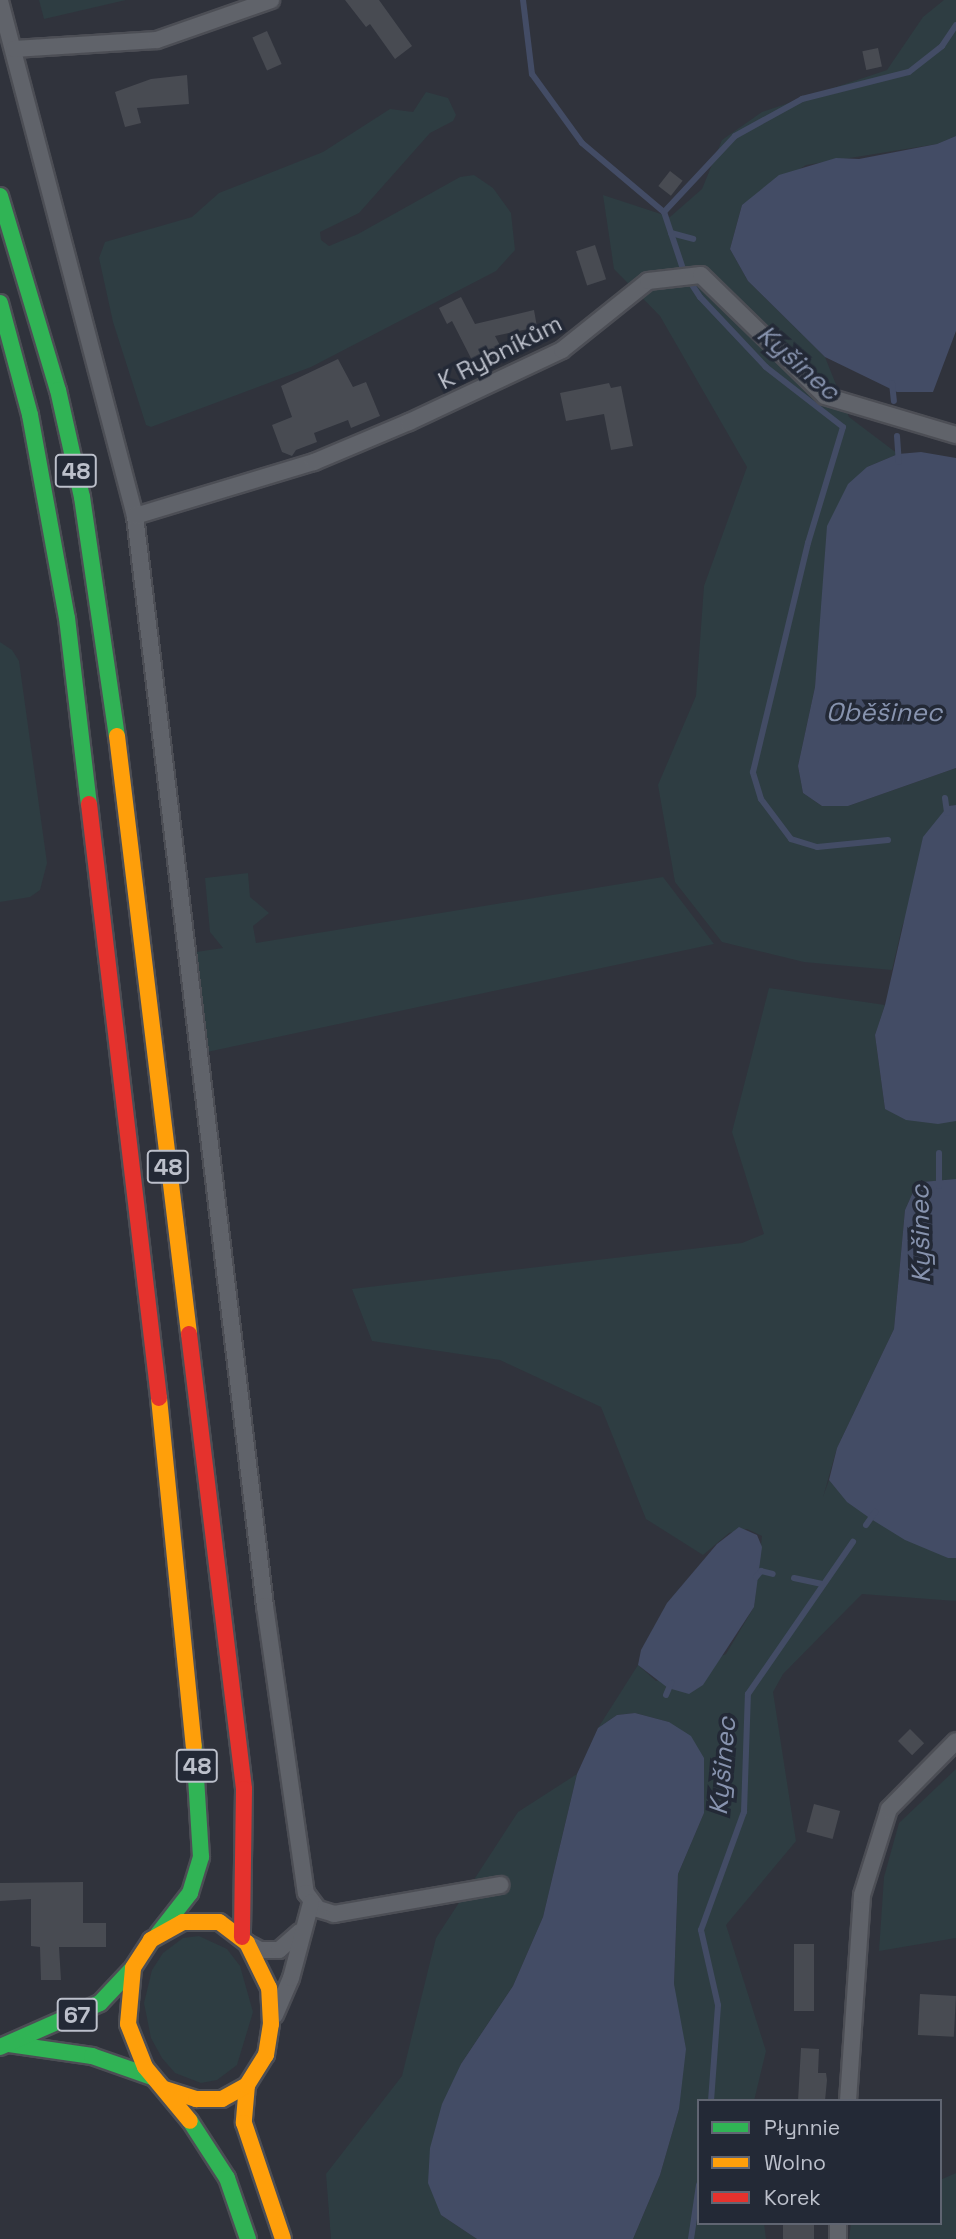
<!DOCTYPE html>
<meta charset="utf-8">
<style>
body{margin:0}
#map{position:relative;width:956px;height:2239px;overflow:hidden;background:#30333c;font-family:"Space Grotesk",sans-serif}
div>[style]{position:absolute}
.green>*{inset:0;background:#2e3d42}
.water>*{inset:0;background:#434c65}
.stream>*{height:6px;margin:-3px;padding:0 3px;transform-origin:3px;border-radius:3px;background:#434c65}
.building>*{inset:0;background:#484b52;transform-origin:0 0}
.roads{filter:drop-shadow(2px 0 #4c4e55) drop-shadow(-2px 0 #4c4e55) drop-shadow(0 2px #4c4e55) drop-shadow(0 -2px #4c4e55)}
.street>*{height:16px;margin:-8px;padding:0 8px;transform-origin:8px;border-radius:8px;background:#60636a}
.fast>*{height:16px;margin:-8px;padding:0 8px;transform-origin:8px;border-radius:8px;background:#30b455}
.slow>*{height:16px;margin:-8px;padding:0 8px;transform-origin:8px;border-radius:8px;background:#ff9f0a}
.jam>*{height:16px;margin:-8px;padding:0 8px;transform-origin:8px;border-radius:8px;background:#e5322d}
span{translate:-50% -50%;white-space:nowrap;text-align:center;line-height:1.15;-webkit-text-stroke:7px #232936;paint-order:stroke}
.shield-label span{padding:2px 5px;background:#232936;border:2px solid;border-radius:5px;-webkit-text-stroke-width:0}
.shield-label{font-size:23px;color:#bcc0cb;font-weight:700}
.street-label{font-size:24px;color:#bcc0cb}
.water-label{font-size:26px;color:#8793ae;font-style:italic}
.legend{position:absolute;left:697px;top:2099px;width:245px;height:126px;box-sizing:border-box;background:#232936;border:2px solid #606572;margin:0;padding:9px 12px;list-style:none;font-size:21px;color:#bcc0cb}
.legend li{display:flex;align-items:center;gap:14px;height:35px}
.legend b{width:35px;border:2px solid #606572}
</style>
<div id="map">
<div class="green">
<i style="clip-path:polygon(39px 0,126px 0,44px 19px)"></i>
<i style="clip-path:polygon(944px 0,956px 0,956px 136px,937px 144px,806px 165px,742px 205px,730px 249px,748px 281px,825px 357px,849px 417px,898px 454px,867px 467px,820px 638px,815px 687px,798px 766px,803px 793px,822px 806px,848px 806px,956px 768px,956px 805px,947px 806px,902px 927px,892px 970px,804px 962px,722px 942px,675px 882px,658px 785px,696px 696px,704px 586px,747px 467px,660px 316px,614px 269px,603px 195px,670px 217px,702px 189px,722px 140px,762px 112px,887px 70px,923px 17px)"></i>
<i style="clip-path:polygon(426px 92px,448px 98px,456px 115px,453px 121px,430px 133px,359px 213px,320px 232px,321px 240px,329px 246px,358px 234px,460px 177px,474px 175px,493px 188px,511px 213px,515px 250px,496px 271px,311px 367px,151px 427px,146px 425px,113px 322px,99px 258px,105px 242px,192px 217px,219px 193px,323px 152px,390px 109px,413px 112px)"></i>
<i style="clip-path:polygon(0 642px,12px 650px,19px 661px,47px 863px,40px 890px,30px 897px,0 902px)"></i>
<i style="clip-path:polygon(248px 873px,250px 897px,269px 913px,253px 926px,256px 943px,663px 877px,714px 944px,207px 1052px,196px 952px,223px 948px,210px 932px,205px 878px)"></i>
<i style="clip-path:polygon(769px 988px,885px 1005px,875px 1035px,885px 1109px,956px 1121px,956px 1179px,922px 1182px,914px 1190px,905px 1210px,894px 1329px,837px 1448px,823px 1497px,829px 1480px,846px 1499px,948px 1558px,956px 1558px,956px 1601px,862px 1594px,783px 1674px,773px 1692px,796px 1841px,726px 1925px,766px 2051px,754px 2101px,699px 2101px,699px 2223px,764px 2223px,766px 2239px,633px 2239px,660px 2175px,679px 2109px,674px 1984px,678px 1874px,704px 1813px,669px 1722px,635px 1713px,617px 1715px,598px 1728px,638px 1665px,656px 1681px,726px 1654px,754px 1607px,762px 1536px,747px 1529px,729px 1533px,703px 1555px,646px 1519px,601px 1407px,500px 1360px,372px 1341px,352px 1289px,742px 1243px,764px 1234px,732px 1132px)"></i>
<i style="clip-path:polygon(956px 1769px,956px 1938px,879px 1951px,884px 1877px,899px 1823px)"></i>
<i style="clip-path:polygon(577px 1774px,543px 1917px,513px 1986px,461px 2064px,441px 2215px,477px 2239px,331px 2239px,326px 2174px,402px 2076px,436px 1938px,518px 1812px)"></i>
<i style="clip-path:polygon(199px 1936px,227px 1949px,240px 1966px,253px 2012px,237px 2065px,217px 2080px,201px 2083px,175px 2073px,162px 2058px,151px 2038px,144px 2003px,152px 1970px,163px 1953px,183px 1938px)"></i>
<i style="clip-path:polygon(956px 2173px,956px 2239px,849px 2239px,851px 2223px,940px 2223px,940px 2180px)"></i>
</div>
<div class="water">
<i style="clip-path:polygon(956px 136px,956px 331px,933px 392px,897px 392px,825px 357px,748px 281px,730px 249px,742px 205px,779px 175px,836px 158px,859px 159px,937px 144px)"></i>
<i style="clip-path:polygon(921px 452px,956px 458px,956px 768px,848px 806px,822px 806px,803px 793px,798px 766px,815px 687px,827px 526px,848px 484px,867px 467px,898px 454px)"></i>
<i style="clip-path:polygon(956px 805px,956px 1121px,938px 1124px,906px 1120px,885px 1109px,875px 1035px,885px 1005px,923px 837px,948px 806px)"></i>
<i style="clip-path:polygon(956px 1179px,956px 1558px,948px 1558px,905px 1540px,871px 1519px,847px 1502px,829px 1480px,837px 1448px,894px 1329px,905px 1210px,914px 1190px,922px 1182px)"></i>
<i style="clip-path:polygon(739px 1527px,757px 1535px,762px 1547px,754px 1607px,703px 1685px,689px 1694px,668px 1688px,638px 1665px,641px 1650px,667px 1603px,717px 1544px)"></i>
<i style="clip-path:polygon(635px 1713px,669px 1722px,691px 1736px,704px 1758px,704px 1813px,678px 1874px,674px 1984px,686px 2049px,679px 2109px,660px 2175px,633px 2239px,477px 2239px,441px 2215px,428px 2183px,430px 2148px,442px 2104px,461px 2064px,513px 1986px,543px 1917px,577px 1774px,598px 1728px,617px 1715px)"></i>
</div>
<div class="stream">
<i style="left:523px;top:0;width:75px;rotate:83.1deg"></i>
<i style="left:532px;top:74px;width:85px;rotate:54.1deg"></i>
<i style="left:582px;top:143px;width:107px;rotate:40.1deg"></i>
<i style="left:671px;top:233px;width:23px;rotate:15deg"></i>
<i style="left:892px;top:383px;width:18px;rotate:84deg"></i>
<i style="left:897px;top:436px;width:26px;rotate:86deg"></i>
<i style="left:945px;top:798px;width:15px;rotate:82deg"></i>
<i style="left:888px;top:840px;width:71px;rotate:174.4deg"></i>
<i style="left:817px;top:847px;width:27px;rotate:-163deg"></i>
<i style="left:791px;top:839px;width:50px;rotate:-126.9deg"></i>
<i style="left:761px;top:799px;width:28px;rotate:-107deg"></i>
<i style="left:753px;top:772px;width:236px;rotate:-76.5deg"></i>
<i style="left:808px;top:543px;width:121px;rotate:-73.2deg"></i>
<i style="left:843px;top:427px;width:98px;rotate:-142.1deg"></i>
<i style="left:766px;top:367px;width:96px;rotate:-133.3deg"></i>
<i style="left:700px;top:297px;width:30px;rotate:-123deg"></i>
<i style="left:684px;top:272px;width:63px;rotate:-108.4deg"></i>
<i style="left:664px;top:212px;width:104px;rotate:-46.9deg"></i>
<i style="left:735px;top:136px;width:77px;rotate:-28.9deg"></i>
<i style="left:802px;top:99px;width:110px;rotate:-14.2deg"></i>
<i style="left:909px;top:72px;width:42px;rotate:-38.2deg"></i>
<i style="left:942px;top:46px;width:25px;rotate:-56deg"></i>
<i style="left:939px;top:1153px;width:33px;rotate:90deg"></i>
<i style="left:866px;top:1525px;width:16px;rotate:-55deg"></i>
<i style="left:756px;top:1577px;width:8px;rotate:-50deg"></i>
<i style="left:761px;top:1571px;width:12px;rotate:14deg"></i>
<i style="left:794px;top:1578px;width:30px;rotate:12deg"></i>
<i style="left:666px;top:1695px;width:13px;rotate:-67deg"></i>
<i style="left:711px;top:2101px;width:96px;rotate:-85.8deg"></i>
<i style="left:718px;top:2005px;width:77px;rotate:-102.8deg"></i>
<i style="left:701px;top:1930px;width:126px;rotate:-70deg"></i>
<i style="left:744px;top:1812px;width:118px;rotate:-88.1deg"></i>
<i style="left:748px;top:1694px;width:185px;rotate:-55.4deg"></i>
<i style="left:691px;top:2239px;width:55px;rotate:-81.6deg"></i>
</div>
<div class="building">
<i style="clip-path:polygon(345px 0,379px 0,412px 46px,395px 59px,370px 24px,366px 27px)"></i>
<i style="left:267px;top:31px;width:36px;height:16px;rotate:66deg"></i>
<i style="left:878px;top:48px;width:19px;height:16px;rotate:78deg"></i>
<i style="clip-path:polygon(187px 75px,189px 104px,137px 108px,141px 123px,125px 127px,115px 92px,151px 79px)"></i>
<i style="left:670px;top:171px;width:16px;height:19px;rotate:38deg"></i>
<i style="left:595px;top:245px;width:36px;height:20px;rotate:72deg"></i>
<i style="clip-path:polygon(461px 297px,475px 324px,534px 310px,537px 327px,495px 336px,506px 357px,477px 370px,452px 321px,447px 324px,439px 308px)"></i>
<i style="clip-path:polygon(338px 359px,353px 387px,366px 382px,380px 416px,351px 428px,348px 420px,314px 433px,317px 442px,296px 450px,292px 456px,282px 452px,272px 425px,292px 417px,281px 386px)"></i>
<i style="clip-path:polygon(609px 383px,611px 388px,621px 386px,633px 446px,611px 450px,604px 414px,566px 421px,560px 393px)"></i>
<i style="left:910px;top:1729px;width:20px;height:17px;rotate:45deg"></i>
<i style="left:814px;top:1804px;width:27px;height:29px;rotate:15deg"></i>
<i style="clip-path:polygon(83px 1882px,83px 1923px,106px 1923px,106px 1947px,59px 1947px,61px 1980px,41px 1980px,40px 1947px,31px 1946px,31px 1899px,0 1901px,0 1883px)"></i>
<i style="left:794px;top:1944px;width:20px;height:67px"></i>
<i style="left:920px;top:1994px;width:36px;height:41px;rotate:3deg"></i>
<i style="clip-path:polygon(801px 2048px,819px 2049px,818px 2073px,826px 2073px,827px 2080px,825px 2101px,798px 2101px)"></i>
<i style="left:783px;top:2223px;width:31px;height:16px"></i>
</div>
<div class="roads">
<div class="street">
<i style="left:0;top:1px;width:532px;rotate:75.31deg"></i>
<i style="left:135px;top:516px;width:1098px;rotate:83.2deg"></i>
<i style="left:265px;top:1606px;width:290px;rotate:81.9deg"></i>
<i style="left:306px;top:1893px;width:20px;rotate:53deg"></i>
<i style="left:318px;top:1909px;width:17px;rotate:17deg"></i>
<i style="left:334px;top:1914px;width:169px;rotate:-9.9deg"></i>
<i style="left:14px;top:49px;width:143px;rotate:-3.6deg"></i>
<i style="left:157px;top:40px;width:121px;rotate:-19.3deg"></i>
<i style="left:135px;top:516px;width:187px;rotate:-16.8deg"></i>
<i style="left:314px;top:462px;width:103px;rotate:-22.8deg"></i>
<i style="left:409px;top:422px;width:169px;rotate:-25.2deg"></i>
<i style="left:562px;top:350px;width:110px;rotate:-38.7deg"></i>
<i style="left:648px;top:281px;width:53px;rotate:-6.5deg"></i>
<i style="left:701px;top:275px;width:173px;rotate:44.3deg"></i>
<i style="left:825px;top:396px;width:137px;rotate:16.6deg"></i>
<i style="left:247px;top:1943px;width:15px;rotate:28deg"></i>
<i style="left:260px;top:1950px;width:19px"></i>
<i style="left:279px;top:1950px;width:28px;rotate:-41deg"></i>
<i style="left:275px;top:2015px;width:40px;rotate:-66.6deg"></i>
<i style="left:291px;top:1978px;width:78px;rotate:-75.1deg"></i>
<i style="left:848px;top:2101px;width:206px;rotate:-86.1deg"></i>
<i style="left:862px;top:1895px;width:90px;rotate:-72.6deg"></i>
<i style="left:889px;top:1809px;width:95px;rotate:-45.4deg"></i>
<i style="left:838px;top:2223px;width:16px;rotate:90deg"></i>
</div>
<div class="fast">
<i style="left:0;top:196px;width:202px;rotate:73.4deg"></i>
<i style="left:58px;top:390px;width:110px;rotate:77.4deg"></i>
<i style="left:82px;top:497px;width:242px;rotate:81.7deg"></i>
<i style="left:0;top:303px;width:116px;rotate:75deg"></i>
<i style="left:30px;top:415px;width:206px;rotate:79.7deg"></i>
<i style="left:67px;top:618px;width:187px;rotate:83.3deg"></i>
<i style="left:158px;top:1934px;width:52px;rotate:-52deg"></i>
<i style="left:190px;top:1893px;width:38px;rotate:-73deg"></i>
<i style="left:201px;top:1857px;width:111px;rotate:-93.6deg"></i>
<i style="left:9px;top:2044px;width:84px;rotate:8.2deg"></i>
<i style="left:92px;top:2056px;width:64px;rotate:19.3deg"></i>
<i style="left:0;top:2047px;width:109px;rotate:-23.7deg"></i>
<i style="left:100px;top:2003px;width:45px;rotate:-46.8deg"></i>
<i style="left:190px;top:2121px;width:68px;rotate:57deg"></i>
<i style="left:227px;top:2178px;width:65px;rotate:71deg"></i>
</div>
<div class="slow">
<i style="left:117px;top:736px;width:602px;rotate:83.13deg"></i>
<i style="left:159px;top:1398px;width:350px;rotate:84.3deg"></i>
<i style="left:247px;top:2085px;width:38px;rotate:95deg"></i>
<i style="left:244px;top:2123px;width:122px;rotate:71.4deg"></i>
<i style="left:165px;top:2089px;width:33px;rotate:18deg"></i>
<i style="left:196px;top:2099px;width:26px"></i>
<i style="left:222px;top:2099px;width:29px;rotate:-29deg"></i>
<i style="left:247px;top:2085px;width:36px;rotate:-58deg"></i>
<i style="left:266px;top:2055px;width:31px;rotate:-81deg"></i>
<i style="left:271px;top:2024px;width:36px;rotate:-93deg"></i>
<i style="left:269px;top:1988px;width:50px;rotate:-116.1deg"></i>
<i style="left:247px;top:1943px;width:35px;rotate:-143deg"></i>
<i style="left:219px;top:1922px;width:36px;rotate:180deg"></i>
<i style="left:183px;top:1922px;width:37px;rotate:151deg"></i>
<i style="left:151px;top:1940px;width:33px;rotate:123deg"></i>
<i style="left:133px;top:1968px;width:56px;rotate:95.1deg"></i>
<i style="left:128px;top:2024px;width:46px;rotate:68.4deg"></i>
<i style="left:145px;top:2067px;width:70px;rotate:50.2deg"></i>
</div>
<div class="jam">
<i style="left:89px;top:804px;width:598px;rotate:83.28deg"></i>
<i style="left:189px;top:1334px;width:458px;rotate:83.1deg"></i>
<i style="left:244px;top:1789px;width:148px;rotate:90.8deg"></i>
</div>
</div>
<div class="shield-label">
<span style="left:76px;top:471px">48</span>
<span style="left:168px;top:1167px">48</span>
<span style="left:197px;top:1766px">48</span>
<span style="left:77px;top:2015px">67</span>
</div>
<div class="street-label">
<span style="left:500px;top:352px;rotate:-27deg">K Rybníkům</span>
</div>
<div class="water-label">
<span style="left:798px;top:363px;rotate:41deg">Kyšinec</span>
<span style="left:884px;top:713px">Oběšinec</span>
<span style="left:921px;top:1234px;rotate:-91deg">Kyšinec</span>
<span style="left:723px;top:1766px;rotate:-85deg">Kyšinec</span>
</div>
<ul class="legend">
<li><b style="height:9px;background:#30b455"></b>Płynnie</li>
<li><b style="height:9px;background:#ff9f0a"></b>Wolno</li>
<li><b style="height:9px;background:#e5322d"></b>Korek</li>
</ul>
</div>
